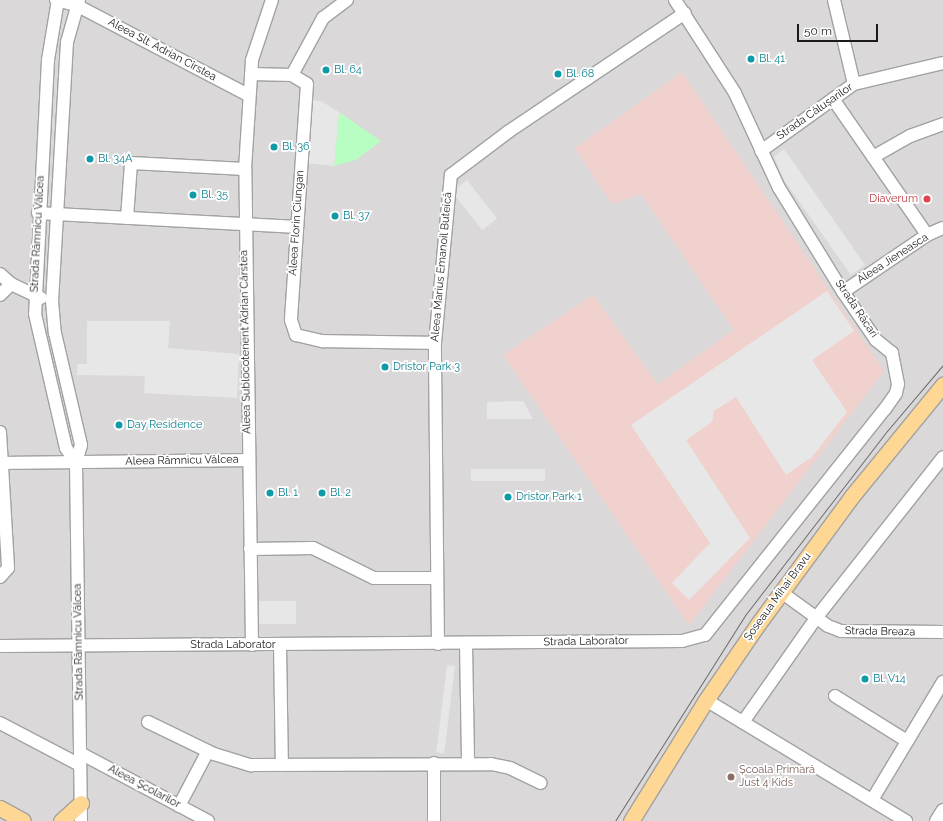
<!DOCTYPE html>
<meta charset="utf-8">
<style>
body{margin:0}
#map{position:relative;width:943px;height:821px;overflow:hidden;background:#eeeae0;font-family:Raleway,sans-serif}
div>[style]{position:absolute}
.residential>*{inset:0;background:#dad8d8;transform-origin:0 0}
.commercial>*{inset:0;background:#f1d1cd}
.park>*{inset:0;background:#b8fdc1}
.parking>*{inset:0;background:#e7e7e7;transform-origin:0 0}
.roads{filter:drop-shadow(1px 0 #a2a2a2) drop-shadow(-1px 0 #a2a2a2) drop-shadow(0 1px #a2a2a2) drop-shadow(0 -1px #a2a2a2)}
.minor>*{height:12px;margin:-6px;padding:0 6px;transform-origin:6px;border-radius:6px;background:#fff}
.major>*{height:15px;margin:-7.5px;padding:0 7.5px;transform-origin:7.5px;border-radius:7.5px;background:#ffd794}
.tram>*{height:1px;margin:-0.5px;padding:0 0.5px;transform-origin:0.5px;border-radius:0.5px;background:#696969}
.dots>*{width:11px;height:11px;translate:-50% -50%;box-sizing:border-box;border:2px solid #fff;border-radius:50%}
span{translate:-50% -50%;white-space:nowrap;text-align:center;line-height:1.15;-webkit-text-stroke:3.5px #fff;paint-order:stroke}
.street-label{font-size:11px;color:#1b1b1b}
.culture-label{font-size:11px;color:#0d838f}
.left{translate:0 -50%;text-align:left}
.health-label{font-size:11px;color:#be3a42}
.right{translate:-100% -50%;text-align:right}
.education-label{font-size:11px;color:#785e54}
.scale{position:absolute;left:797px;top:24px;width:81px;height:18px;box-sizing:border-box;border:2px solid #1b1b1b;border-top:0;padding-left:5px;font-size:12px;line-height:14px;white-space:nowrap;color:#1b1b1b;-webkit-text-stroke:3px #fff;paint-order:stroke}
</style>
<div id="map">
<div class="residential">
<i style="left:0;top:0;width:943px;height:821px"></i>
</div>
<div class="commercial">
<i style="clip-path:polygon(682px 72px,884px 371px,689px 625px,503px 355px,593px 295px,658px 384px,734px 330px,641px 194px,612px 204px,575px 148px)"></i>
</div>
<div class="park">
<i style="clip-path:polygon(339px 112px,381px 141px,356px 160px,334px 166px)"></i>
</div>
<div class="parking">
<i style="clip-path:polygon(310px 100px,321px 101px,339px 112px,334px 166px,304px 163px)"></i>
<i style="clip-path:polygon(784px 149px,865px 265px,851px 275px,784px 180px,774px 157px)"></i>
<i style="left:467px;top:180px;width:49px;height:19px;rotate:52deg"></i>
<i style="clip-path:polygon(827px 291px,854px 331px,812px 360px,847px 412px,812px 457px,786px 475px,736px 397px,714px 411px,712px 422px,686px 440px,750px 538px,689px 600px,672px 583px,710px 543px,631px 425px)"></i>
<i style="clip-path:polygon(87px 321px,170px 321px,168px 348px,239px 354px,237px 398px,144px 393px,145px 376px,77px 375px,77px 364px,87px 364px)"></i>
<i style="clip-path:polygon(523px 401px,533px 419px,487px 419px,487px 402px)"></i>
<i style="left:471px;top:469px;width:74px;height:12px"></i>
<i style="left:296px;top:601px;width:23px;height:41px;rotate:90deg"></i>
<i style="left:447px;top:665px;width:8px;height:88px;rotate:7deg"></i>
</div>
<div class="roads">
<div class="minor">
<i style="left:56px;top:0;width:21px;rotate:14deg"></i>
<i style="left:76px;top:5px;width:194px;rotate:27.6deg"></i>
<i style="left:58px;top:0;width:61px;rotate:99.5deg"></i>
<i style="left:48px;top:60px;width:254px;rotate:92.9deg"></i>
<i style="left:35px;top:314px;width:138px;rotate:77deg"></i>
<i style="left:66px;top:448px;width:18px;rotate:56deg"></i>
<i style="left:79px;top:0;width:44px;rotate:105.9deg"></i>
<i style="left:67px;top:42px;width:259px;rotate:93.3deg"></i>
<i style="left:52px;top:301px;width:32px;rotate:85deg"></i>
<i style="left:55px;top:333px;width:115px;rotate:76.9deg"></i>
<i style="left:81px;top:445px;width:19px;rotate:106deg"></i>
<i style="left:76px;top:463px;width:358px;rotate:89.2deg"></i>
<i style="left:834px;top:0;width:86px;rotate:76.6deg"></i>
<i style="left:251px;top:74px;width:41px;rotate:1.4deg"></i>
<i style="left:292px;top:75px;width:17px;rotate:31deg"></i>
<i style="left:307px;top:84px;width:237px;rotate:93.9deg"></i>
<i style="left:291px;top:320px;width:16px;rotate:72deg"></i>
<i style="left:296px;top:335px;width:28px;rotate:13deg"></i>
<i style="left:323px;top:341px;width:112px;rotate:1deg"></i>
<i style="left:292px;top:75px;width:65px;rotate:-61.5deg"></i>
<i style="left:323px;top:18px;width:30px;rotate:-37deg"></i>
<i style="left:833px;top:99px;width:165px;rotate:55.3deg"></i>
<i style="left:761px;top:151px;width:115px;rotate:-35.8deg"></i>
<i style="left:854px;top:84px;width:91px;rotate:-13.3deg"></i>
<i style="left:873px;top:157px;width:43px;rotate:-29.6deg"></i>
<i style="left:910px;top:136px;width:35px;rotate:-20deg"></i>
<i style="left:38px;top:213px;width:259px;rotate:3.1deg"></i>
<i style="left:127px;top:218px;width:55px;rotate:-85.8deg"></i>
<i style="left:131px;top:163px;width:114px;rotate:3deg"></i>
<i style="left:0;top:274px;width:15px;rotate:42deg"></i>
<i style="left:11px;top:284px;width:33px;rotate:25deg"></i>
<i style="left:843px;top:292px;width:102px;rotate:-34.2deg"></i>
<i style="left:927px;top:235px;width:17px;rotate:-24deg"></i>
<i style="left:0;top:295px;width:16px;rotate:-45deg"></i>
<i style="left:0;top:432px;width:136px;rotate:86.6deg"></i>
<i style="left:8px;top:568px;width:12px;rotate:132deg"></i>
<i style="left:0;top:463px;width:247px;rotate:-0.7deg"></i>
<i style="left:250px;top:549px;width:63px;rotate:-0.9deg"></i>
<i style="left:313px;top:548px;width:68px;rotate:26.2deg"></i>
<i style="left:374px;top:578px;width:63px"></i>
<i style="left:781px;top:592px;width:58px;rotate:35.9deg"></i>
<i style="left:828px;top:626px;width:14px;rotate:21deg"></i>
<i style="left:841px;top:631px;width:102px;rotate:0.6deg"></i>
<i style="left:280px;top:644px;width:121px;rotate:89.1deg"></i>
<i style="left:438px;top:644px;width:301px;rotate:-90.6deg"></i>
<i style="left:435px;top:343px;width:169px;rotate:-84.6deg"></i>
<i style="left:451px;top:175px;width:71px;rotate:-37deg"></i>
<i style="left:508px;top:132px;width:213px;rotate:-33.9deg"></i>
<i style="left:466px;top:644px;width:119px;rotate:89deg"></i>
<i style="left:252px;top:645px;width:476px;rotate:-90.8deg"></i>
<i style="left:245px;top:169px;width:109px;rotate:-86.3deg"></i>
<i style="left:252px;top:60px;width:63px;rotate:-71.6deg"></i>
<i style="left:0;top:646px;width:682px;rotate:-0.42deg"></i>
<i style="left:682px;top:641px;width:24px;rotate:-15deg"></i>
<i style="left:705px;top:635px;width:289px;rotate:-51.5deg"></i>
<i style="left:885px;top:409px;width:19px;rotate:-55deg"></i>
<i style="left:896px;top:393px;width:9px;rotate:-77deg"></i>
<i style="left:898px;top:384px;width:32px;rotate:-101deg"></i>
<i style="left:892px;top:353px;width:21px;rotate:-141deg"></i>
<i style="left:876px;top:340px;width:58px;rotate:-124.5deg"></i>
<i style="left:843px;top:292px;width:122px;rotate:-121.6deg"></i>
<i style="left:779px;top:188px;width:105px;rotate:-114.9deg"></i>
<i style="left:735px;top:93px;width:111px;rotate:-122.8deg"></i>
<i style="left:835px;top:696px;width:85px;rotate:32deg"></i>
<i style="left:706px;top:700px;width:234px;rotate:31.2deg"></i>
<i style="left:148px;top:722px;width:73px;rotate:25.9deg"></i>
<i style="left:214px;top:754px;width:39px;rotate:17deg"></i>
<i style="left:251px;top:765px;width:240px;rotate:-0.2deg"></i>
<i style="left:491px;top:764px;width:19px;rotate:12deg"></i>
<i style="left:510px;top:768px;width:34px;rotate:26deg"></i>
<i style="left:743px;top:722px;width:127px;rotate:-54.9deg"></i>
<i style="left:816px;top:618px;width:205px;rotate:-51.7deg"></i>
<i style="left:0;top:723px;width:90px;rotate:27.7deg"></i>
<i style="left:80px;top:753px;width:145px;rotate:28deg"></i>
<i style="left:872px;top:800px;width:138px;rotate:-59deg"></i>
<i style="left:179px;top:806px;width:62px;rotate:-62.2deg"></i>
<i style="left:434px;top:821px;width:58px;rotate:-90deg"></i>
<i style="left:936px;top:821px;width:13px;rotate:-58deg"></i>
</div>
<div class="major">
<i style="left:0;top:808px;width:26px;rotate:29deg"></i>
<i style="left:61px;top:821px;width:27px;rotate:-42deg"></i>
<i style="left:631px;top:821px;width:142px;rotate:-58.2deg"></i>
<i style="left:706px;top:700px;width:92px;rotate:-55.6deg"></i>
<i style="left:758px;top:624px;width:159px;rotate:-53.7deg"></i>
<i style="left:852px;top:496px;width:144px;rotate:-50.7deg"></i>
</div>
</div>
<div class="tram">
<i style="left:615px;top:821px;width:245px;rotate:-57.7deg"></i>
<i style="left:746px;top:614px;width:231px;rotate:-52.4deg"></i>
<i style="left:887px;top:431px;width:87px;rotate:-49.7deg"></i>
</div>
<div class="dots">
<i style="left:751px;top:59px;background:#0f9aa8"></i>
<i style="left:326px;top:70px;background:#0f9aa8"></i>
<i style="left:558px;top:74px;background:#0f9aa8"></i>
<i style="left:274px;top:147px;background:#0f9aa8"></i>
<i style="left:90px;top:159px;background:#0f9aa8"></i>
<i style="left:193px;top:195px;background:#0f9aa8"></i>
<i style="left:927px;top:199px;background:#e0444e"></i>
<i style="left:335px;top:216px;background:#0f9aa8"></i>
<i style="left:385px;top:367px;background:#0f9aa8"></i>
<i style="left:119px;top:425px;background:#0f9aa8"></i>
<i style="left:270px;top:493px;background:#0f9aa8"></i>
<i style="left:322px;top:493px;background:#0f9aa8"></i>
<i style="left:508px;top:497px;background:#0f9aa8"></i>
<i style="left:865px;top:679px;background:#0f9aa8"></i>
<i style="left:731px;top:777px;background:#8d6e63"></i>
</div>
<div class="street-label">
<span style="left:162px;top:50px;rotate:28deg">Aleea Slt. Adrian Cîrstea</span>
<span style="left:815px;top:112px;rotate:-35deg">Strada Călușarilor</span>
<span style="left:297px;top:223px;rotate:-86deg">Aleea Florin Ciungan</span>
<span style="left:38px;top:234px;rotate:-87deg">Strada Râmnicu Vâlcea</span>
<span style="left:893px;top:259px;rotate:-33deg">Aleea Jieneasca</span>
<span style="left:442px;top:267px;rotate:-85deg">Aleea Marius Emanoil Buteică</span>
<span style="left:856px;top:309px;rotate:56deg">Strada Răcari</span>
<span style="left:246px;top:342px;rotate:-91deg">Aleea Sublocotenent Adrian Cârstea</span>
<span style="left:182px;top:461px;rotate:-1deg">Aleea Râmnicu Vâlcea</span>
<span style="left:778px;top:597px;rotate:-54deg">Șoseaua Mihai Bravu</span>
<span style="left:880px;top:632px;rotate:1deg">Strada Breaza</span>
<span style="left:79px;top:642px;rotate:-91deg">Strada Râmnicu Vâlcea</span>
<span style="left:586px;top:642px;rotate:-1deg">Strada Laborator</span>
<span style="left:233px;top:645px">Strada Laborator</span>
<span style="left:144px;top:787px;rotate:28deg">Aleea Școlarilor</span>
</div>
<div class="culture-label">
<span class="left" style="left:759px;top:59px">Bl. 41</span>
<span class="left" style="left:334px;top:70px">Bl. 64</span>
<span class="left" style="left:566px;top:74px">Bl. 68</span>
<span class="left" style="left:282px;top:147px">Bl. 36</span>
<span class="left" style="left:98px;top:159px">Bl. 34A</span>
<span class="left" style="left:201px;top:195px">Bl. 35</span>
<span class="left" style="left:343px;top:216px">Bl. 37</span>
<span class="left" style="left:393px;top:367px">Dristor Park 3</span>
<span class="left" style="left:127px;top:425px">Day Residence</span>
<span class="left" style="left:278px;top:493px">Bl. 1</span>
<span class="left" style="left:330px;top:493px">Bl. 2</span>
<span class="left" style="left:516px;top:497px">Dristor Park 1</span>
<span class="left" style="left:873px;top:679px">Bl. V14</span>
</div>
<div class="health-label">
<span class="right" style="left:918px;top:199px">Diaverum</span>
</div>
<div class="education-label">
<span class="left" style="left:739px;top:777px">Școala Primară<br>Just 4 Kids</span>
</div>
<div class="scale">50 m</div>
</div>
